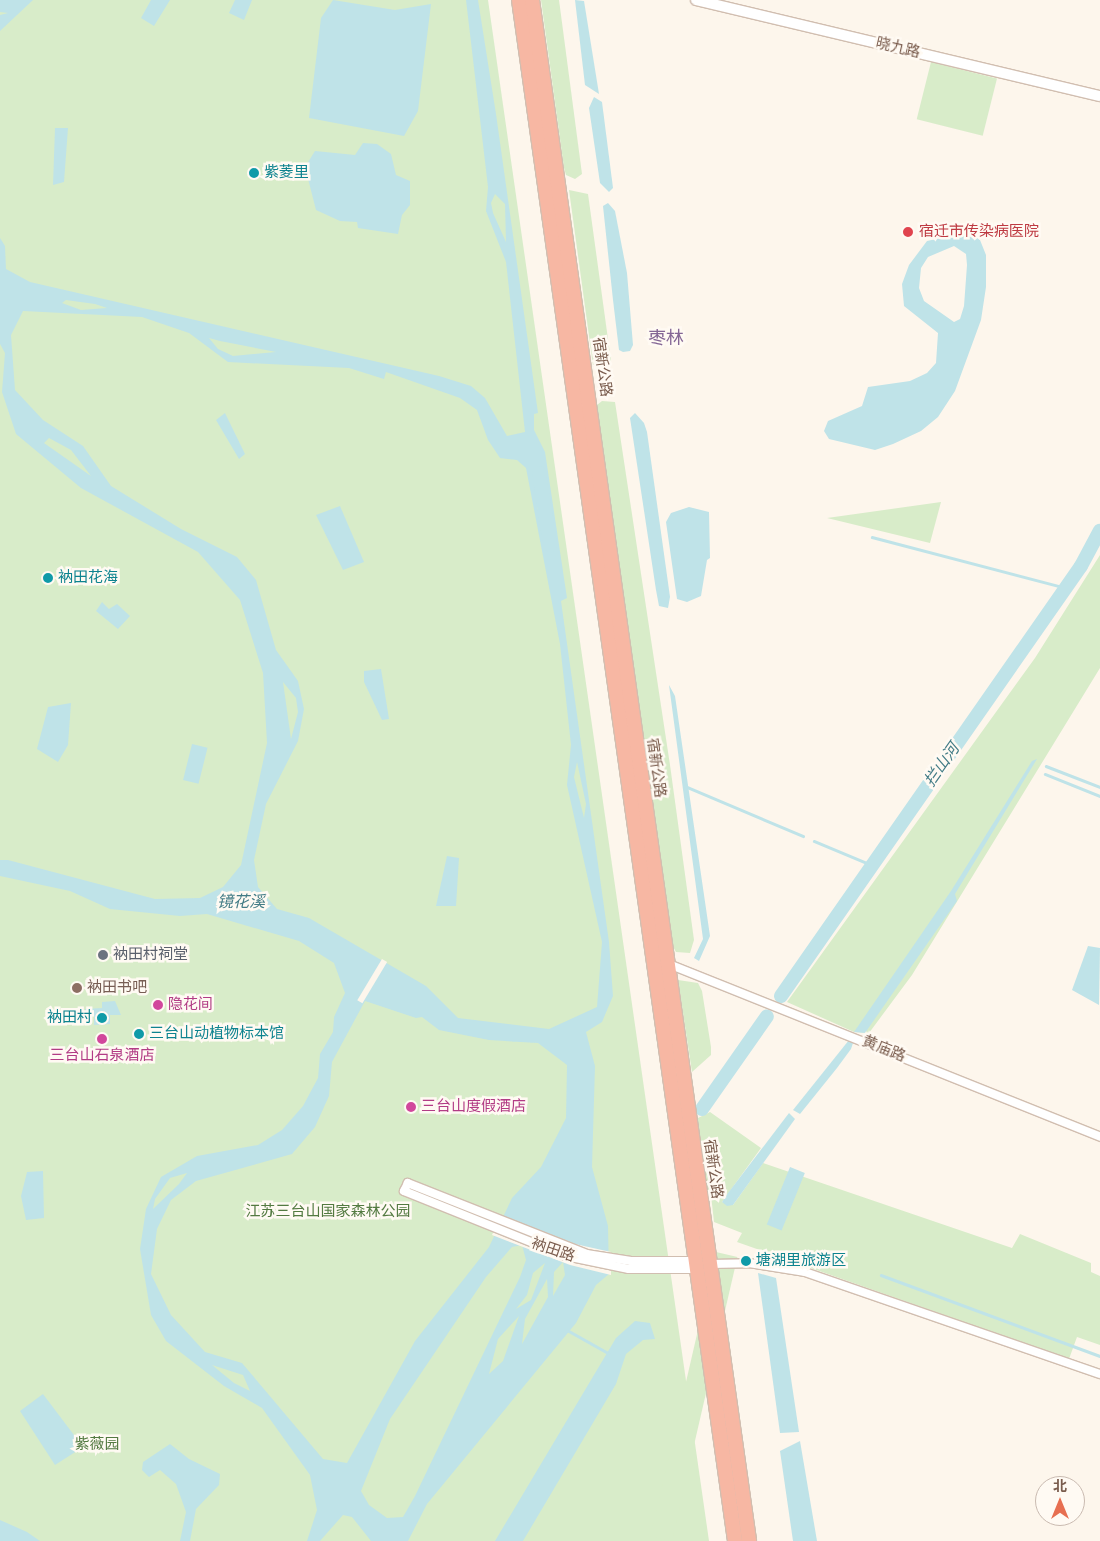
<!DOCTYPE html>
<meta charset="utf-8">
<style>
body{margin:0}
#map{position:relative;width:1100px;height:1541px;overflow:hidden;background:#fdf6ec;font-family:Karla,"Noto Sans SC",sans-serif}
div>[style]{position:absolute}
.green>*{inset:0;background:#d8ecc9;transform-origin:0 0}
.water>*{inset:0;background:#bfe3e8;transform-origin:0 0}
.pier>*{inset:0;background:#fdf6ec;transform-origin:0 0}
.stream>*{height:2.5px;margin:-1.25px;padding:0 1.25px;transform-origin:1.25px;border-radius:1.25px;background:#bfe3e8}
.river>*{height:14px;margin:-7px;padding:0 7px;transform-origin:7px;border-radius:7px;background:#bfe3e8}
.roads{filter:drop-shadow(1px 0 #d1beb0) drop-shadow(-1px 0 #d1beb0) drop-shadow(0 1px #d1beb0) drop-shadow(0 -1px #d1beb0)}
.street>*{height:8px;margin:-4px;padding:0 4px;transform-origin:4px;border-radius:4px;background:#fff}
.secondary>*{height:10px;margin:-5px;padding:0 5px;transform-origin:5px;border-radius:5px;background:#fff}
.highway>*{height:14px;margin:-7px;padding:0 7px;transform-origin:7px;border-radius:7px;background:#f7b7a3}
.dots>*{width:14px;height:14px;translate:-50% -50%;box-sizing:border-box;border:2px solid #fffaf3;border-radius:50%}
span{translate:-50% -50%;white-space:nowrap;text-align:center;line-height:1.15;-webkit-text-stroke:5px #fffaf3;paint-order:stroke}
.street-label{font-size:15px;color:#7a5c4d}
.culture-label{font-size:15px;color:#0d838f}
.left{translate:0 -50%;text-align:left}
.right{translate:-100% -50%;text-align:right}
.health-label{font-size:15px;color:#be3a42}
.worship-label{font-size:15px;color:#5b616d}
.education-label{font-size:15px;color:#785e54}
.hotel-label{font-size:15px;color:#b23c85}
.park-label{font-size:15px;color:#537a41}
.water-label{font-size:16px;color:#437c86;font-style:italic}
.quarter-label{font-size:18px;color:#846695}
.north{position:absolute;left:1035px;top:1476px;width:50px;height:50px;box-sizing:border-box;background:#fffaf3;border:1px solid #cabbb1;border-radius:50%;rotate:0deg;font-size:14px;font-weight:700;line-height:20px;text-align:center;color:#7a5c4d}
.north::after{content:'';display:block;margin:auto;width:18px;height:22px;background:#e76f51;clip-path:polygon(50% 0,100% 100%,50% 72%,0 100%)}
</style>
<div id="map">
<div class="green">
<i style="clip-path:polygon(0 0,488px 0,709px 1541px,0 1541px)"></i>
<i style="clip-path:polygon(541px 0,559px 0,582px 174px,575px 179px,566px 175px,564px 168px)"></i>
<i style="left:931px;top:62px;width:68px;height:59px;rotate:14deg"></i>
<i style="clip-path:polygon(569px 190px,588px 194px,611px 361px,607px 365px,593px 365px)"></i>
<i style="clip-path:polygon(602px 401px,615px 402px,670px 765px,694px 940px,690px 953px,676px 952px,671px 943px,596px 415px,597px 405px)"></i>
<i style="clip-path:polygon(941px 502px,930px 543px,827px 518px)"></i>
<i style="clip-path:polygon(1100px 555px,1100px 668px,912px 975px,869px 1033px,854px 1032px,787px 1002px,1035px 658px)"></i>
<i style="clip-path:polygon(678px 980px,698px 983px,702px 991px,711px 1047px,711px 1055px,692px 1072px)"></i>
<i style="clip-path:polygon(710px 1112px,761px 1148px,722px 1202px,733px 1205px,763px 1163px,1012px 1248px,1020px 1234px,1091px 1263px,1091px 1272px,1100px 1276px,1100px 1345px,1077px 1337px,1069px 1359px,737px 1242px,742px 1233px,714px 1222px,711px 1195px,722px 1178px,707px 1191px,696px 1119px)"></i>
<i style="left:716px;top:1252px;width:22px;height:292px;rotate:13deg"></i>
</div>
<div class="water">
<i style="clip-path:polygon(0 0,33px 0,0 31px,0 15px,8px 13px,0 12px)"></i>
<i style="clip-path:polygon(151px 0,170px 0,154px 26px,141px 18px)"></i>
<i style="clip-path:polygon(235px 0,252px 0,244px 20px,229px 13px)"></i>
<i style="clip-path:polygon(333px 0,395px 10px,431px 4px,418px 111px,404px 136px,309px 118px,321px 18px)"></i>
<i style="clip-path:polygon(evenodd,466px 0,478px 0,496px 114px,538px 413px,534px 414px,534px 430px,545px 452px,567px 598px,561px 601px,609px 942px,613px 996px,602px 1022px,586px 1032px,595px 1066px,592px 1167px,608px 1226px,609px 1274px,596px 1285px,576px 1323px,427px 1504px,408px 1541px,371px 1541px,352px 1517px,343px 1515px,320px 1541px,307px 1541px,317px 1510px,310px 1475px,262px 1408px,224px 1386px,166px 1341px,151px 1315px,140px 1249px,146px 1209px,161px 1177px,197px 1156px,258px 1145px,282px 1130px,303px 1106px,318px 1078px,320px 1054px,333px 1032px,334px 1017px,345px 993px,334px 963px,299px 941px,207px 914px,180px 916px,110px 909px,70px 891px,0 876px,0 860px,8px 860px,155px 899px,200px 898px,223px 887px,241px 865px,267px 743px,263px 673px,240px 600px,198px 552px,81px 488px,16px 434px,2px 392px,5px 353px,0 344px,0 238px,5px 246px,6px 269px,30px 282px,439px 376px,471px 386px,485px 398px,507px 436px,525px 432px,506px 262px,486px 211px,488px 187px,466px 0,495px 194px,505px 204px,506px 242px,493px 213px,491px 203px,495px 194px,466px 0,66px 300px,95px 304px,107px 308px,81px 310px,62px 303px,66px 300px,466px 0,23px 311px,142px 317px,189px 333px,228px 362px,349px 368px,384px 379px,386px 372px,460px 398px,477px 410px,488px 440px,500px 458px,517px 460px,526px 468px,560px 644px,571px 745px,567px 785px,602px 942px,597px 1007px,549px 1029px,458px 1018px,426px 986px,309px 918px,277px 909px,258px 887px,254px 860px,266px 804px,298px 741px,304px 709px,298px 681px,276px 650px,256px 580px,237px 557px,181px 529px,111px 486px,83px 446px,43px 420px,15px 390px,11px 335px,23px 311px,466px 0,209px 338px,220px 341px,276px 352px,233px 356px,218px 349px,209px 338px,466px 0,49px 438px,71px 450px,91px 476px,44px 443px,49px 438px,466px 0,541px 490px,548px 500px,550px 523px,543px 533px,537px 506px,541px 490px,466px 0,283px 682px,296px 698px,298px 712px,291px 739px,283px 682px,466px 0,577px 762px,586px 804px,584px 818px,574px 777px,577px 762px,466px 0,365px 1001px,416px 1018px,422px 1017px,439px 1030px,489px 1040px,538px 1043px,567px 1065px,566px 1118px,541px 1167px,512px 1198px,489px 1247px,415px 1341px,347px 1463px,323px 1459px,242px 1363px,205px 1352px,171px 1315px,151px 1274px,157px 1229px,171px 1200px,196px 1181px,292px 1154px,315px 1127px,329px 1096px,332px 1062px,365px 1001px,466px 0,187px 1173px,179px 1184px,153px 1209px,155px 1199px,170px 1178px,187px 1173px,466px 0,522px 1245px,526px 1260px,520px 1277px,415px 1496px,403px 1517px,387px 1518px,369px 1505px,361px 1491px,390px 1419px,486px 1277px,512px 1247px,522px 1245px,466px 0,563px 1262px,565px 1275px,553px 1296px,554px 1272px,563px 1262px,466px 0,545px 1263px,531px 1300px,516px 1309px,527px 1295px,533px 1273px,545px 1263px,466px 0,547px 1279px,548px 1297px,522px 1344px,525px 1319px,547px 1279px,466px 0,519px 1316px,503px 1361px,489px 1374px,498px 1339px,519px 1316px,466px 0,212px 1365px,243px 1375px,250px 1391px,234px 1383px,212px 1365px)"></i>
<i style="clip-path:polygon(575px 0,584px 1px,599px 94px,585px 85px)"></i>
<i style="clip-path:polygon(594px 97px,602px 102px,613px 188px,609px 192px,600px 183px,589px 108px)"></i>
<i style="clip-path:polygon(55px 128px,68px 128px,64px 182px,53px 185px)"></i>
<i style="clip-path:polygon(363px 143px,377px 144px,391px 154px,396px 175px,410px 181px,410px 205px,402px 215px,398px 234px,358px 228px,357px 222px,340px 221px,316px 210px,305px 167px,315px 151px,355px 155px)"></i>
<i style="clip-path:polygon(608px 203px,615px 211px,627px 273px,633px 345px,630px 351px,623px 352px,619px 350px,613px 300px,603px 206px)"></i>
<i style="clip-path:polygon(evenodd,959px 234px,971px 234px,980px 240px,986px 255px,986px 287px,981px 320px,955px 391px,938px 417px,921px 431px,893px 444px,875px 450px,829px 439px,824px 431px,828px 421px,862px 406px,868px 387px,910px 381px,927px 373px,936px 363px,938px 333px,904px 306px,902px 284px,909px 265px,927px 241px,959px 234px,954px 246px,966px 254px,967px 265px,964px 306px,960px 319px,954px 322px,924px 301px,919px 288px,921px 268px,928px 257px,954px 246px)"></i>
<i style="clip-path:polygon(225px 413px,245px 454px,239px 459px,216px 420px)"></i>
<i style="clip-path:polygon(635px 413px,644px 423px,647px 432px,670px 597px,668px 608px,659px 606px,656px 590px,630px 418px)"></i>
<i style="clip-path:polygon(340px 506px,364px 562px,343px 570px,316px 515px)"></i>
<i style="clip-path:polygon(689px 507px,709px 512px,710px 558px,707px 560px,701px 596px,687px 602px,677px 599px,666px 522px,671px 513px)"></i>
<i style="clip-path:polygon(102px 602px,109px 609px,117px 604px,130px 616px,118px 629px,96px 611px)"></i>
<i style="clip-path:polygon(381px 669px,389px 719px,382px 720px,364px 682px,364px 671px)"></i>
<i style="clip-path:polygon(669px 685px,675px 696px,710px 936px,699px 961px,694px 958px,703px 939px)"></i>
<i style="clip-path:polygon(71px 703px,68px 745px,58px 762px,37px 749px,48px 707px)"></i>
<i style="left:192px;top:744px;width:16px;height:37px;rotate:14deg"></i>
<i style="clip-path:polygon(1037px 759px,955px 894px,957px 901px,865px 1033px,854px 1032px,951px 891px,1032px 761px)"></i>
<i style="clip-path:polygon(447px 856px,459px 858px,456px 906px,436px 906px)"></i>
<i style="clip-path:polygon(1088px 946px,1100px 948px,1099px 1005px,1072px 990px)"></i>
<i style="clip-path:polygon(115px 1001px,121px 1015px,110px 1015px,110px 1024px,94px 1025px,94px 1015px,85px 1015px,85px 1009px,102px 1008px,102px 1002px)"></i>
<i style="clip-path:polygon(849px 1040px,853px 1043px,851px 1049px,837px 1068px,800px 1114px,793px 1110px)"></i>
<i style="clip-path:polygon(789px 1113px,795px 1119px,733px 1205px,727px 1206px,722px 1202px,728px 1193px)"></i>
<i style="left:790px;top:1167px;width:16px;height:62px;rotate:22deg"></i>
<i style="clip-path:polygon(43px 1171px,44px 1218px,26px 1220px,21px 1196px,27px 1172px)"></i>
<i style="clip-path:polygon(758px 1273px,776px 1278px,799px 1432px,780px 1433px)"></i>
<i style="clip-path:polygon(635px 1321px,650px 1323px,655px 1339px,643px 1340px,626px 1354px,616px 1384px,523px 1541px,495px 1541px,616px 1338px)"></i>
<i style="clip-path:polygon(43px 1394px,83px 1447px,55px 1465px,20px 1411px)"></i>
<i style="clip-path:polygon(800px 1441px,817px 1541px,793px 1541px,780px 1451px)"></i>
<i style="clip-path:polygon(170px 1444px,189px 1459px,220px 1474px,219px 1485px,196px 1509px,190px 1541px,180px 1541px,186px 1512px,176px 1484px,160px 1470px,149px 1477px,142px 1470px,143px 1462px)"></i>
<i style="clip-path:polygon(0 1520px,27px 1532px,40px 1541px,0 1541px)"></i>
</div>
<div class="pier">
<i style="left:382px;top:959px;width:6px;height:48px;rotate:31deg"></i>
<i style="clip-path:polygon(501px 1215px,575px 1244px,611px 1252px,611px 1275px,570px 1265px,492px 1235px)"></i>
</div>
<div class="stream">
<i style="left:872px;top:537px;width:201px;rotate:14.7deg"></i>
<i style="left:1046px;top:766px;width:58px;rotate:21.3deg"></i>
<i style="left:1045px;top:774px;width:59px;rotate:21.8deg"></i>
<i style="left:687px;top:787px;width:126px;rotate:22.9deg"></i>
<i style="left:814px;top:841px;width:63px;rotate:22.5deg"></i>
<i style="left:881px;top:1275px;width:233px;rotate:20.3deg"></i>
<i style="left:569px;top:1331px;width:45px;rotate:29.4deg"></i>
</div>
<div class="river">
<i style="left:539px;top:473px;width:73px;rotate:81.3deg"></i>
<i style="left:781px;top:996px;width:524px;rotate:-55.1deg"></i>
<i style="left:1081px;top:566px;width:40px;rotate:-62deg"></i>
<i style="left:702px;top:1109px;width:113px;rotate:-55deg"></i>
</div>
<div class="roads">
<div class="street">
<i style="left:666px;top:963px;width:468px;rotate:21.8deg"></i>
<i style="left:698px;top:1261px;width:67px;rotate:180deg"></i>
<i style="left:631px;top:1261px;width:45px;rotate:-171deg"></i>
<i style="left:587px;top:1254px;width:193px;rotate:-158.4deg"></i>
<i style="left:408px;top:1183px;width:9px;rotate:117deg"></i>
<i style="left:404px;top:1191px;width:175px;rotate:21.9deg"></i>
<i style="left:566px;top:1256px;width:64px;rotate:11.7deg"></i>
<i style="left:629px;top:1269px;width:69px"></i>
<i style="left:710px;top:1264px;width:39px;rotate:-1deg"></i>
<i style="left:749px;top:1263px;width:57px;rotate:9.1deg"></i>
<i style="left:805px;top:1272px;width:312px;rotate:19.1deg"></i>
</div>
<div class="secondary">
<i style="left:696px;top:0;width:415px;rotate:13.4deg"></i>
</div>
<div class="highway">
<i style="left:519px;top:0;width:1556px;rotate:82.02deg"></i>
<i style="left:532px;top:0;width:1556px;rotate:81.98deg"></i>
</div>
</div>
<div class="dots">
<i style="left:254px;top:173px;background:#0f9aa8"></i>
<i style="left:908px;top:232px;background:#e0444e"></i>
<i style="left:48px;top:578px;background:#0f9aa8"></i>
<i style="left:103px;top:955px;background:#6b7280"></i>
<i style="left:77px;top:988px;background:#8d6e63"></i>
<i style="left:158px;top:1005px;background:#d1479c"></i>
<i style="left:102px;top:1018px;background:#0f9aa8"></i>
<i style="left:139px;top:1034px;background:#0f9aa8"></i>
<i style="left:102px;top:1039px;background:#d1479c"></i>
<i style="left:411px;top:1107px;background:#d1479c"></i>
<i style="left:746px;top:1261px;background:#0f9aa8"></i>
</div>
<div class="street-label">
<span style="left:898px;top:48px;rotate:13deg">晓九路</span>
<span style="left:602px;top:367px;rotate:82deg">宿新公路</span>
<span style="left:656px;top:768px;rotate:82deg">宿新公路</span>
<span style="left:884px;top:1049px;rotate:22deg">黄庙路</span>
<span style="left:713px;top:1169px;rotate:82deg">宿新公路</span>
<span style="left:553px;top:1250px;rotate:19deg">衲田路</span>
</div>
<div class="culture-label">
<span class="left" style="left:264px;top:173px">紫菱里</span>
<span class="left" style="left:58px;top:578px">衲田花海</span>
<span class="right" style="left:92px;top:1018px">衲田村</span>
<span class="left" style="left:149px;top:1034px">三台山动植物标本馆</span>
<span class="left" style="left:756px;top:1261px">塘湖里旅游区</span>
</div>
<div class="health-label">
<span class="left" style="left:919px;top:232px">宿迁市传染病医院</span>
</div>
<div class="worship-label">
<span class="left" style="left:113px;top:955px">衲田村祠堂</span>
</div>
<div class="education-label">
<span class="left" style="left:87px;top:988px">衲田书吧</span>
</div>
<div class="hotel-label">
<span class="left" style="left:168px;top:1005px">隐花间</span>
<span style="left:102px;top:1056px">三台山石泉酒店</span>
<span class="left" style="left:421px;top:1107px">三台山度假酒店</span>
</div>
<div class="park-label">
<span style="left:328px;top:1212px">江苏三台山国家森林公园</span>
<span style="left:97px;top:1445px">紫薇园</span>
</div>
<div class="water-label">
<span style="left:942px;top:765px;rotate:-55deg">拦山河</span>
<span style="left:241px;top:902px">镜花溪</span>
</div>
<div class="quarter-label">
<span style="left:666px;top:338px">枣林</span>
</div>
<div class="north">北</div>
</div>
